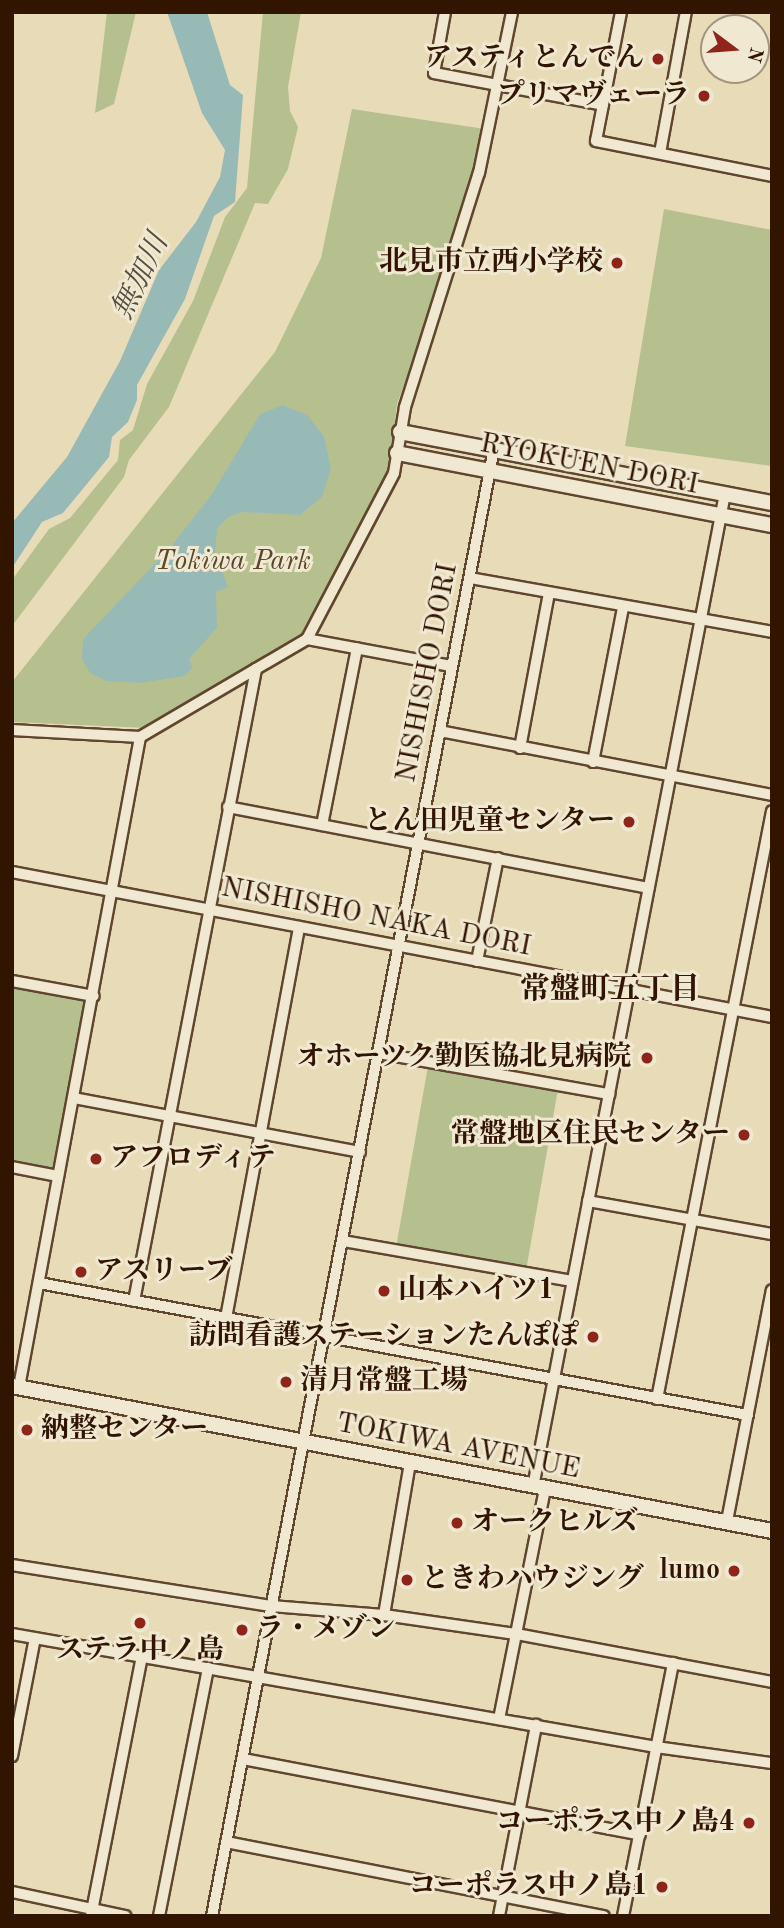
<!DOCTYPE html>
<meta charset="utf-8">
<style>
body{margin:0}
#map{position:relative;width:784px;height:1928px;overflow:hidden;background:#e8dbb8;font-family:"Old Standard TT","Noto Serif JP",serif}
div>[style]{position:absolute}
.green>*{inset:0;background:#b6c08f;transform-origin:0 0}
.water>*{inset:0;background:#98bab6}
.roads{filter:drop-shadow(2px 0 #60462e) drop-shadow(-2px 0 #60462e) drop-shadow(0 2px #60462e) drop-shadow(0 -2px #60462e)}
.street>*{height:10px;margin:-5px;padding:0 5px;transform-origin:5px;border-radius:5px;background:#f0e8d1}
.secondary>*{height:14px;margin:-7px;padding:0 7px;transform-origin:7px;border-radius:7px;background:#f0e8d1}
.dots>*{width:19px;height:19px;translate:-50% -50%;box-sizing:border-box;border:4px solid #f0e8d1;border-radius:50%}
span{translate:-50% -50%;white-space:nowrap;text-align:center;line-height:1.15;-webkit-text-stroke:6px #f0e8d1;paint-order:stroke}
.poi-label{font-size:28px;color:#321500;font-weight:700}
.right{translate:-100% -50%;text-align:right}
.left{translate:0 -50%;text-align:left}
.street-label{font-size:28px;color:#321500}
.park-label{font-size:28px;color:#5a482b;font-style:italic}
.water-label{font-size:30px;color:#564f40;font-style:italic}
.neighbourhood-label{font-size:30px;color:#321500;font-weight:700}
.frame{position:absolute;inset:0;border:14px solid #321500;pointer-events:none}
.north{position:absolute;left:700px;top:14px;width:70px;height:70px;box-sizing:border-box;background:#f0e8d1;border:2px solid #a4947d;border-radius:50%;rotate:106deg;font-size:19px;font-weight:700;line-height:28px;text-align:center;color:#321500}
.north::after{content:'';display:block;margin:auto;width:24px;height:32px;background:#8f2418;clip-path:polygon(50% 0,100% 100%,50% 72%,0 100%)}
</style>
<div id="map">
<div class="green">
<i style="clip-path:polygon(107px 12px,136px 12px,114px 104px,95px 113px)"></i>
<i style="clip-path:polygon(263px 12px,301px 12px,288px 87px,290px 111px,298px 127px,288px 169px,268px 204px,255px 203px,169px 407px,129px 460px,124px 477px,12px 626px,12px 580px,49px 529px,70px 518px,118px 460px,120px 440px,133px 430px,147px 384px,193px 301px,225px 217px,247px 188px)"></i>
<i style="clip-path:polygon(352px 109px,485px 129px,431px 312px,397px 404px,390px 473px,307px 630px,147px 728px,12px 722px,12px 682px,275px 352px,321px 258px)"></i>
<i style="clip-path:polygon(664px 209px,772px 230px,772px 466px,625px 446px)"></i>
<i style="clip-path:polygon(12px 986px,88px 999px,55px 1170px,12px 1162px)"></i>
<i style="left:428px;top:1066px;width:132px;height:181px;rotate:10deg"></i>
</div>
<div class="water">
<i style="clip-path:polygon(167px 12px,207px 12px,230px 85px,243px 95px,235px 202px,214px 216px,185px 299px,137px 385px,137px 400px,128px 422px,112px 437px,109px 457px,63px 513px,42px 522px,12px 568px,12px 523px,67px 457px,120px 361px,159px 270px,196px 222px,220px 177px,225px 150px,202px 113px)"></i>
<i style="clip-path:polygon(283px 405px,307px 415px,324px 436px,331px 469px,322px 497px,300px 515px,242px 512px,228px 517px,217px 529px,215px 554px,228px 587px,216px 592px,217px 628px,189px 659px,193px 667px,185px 676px,140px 683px,106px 681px,90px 673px,82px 659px,83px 639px,169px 549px,212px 494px,260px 414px)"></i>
</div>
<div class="roads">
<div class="street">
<i style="left:445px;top:12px;width:62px;rotate:100.2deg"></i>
<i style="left:434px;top:73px;width:172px;rotate:10.7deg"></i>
<i style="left:621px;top:12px;width:131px;rotate:101deg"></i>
<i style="left:596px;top:141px;width:179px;rotate:11.2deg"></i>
<i style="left:660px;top:153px;width:143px;rotate:-79.6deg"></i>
<i style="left:470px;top:578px;width:307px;rotate:10.1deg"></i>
<i style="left:307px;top:639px;width:147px;rotate:10.6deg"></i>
<i style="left:12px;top:730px;width:128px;rotate:3.1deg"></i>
<i style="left:440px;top:731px;width:338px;rotate:10.9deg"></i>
<i style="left:520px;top:748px;width:158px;rotate:-79.4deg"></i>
<i style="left:593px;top:762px;width:158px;rotate:-79deg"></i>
<i style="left:228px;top:807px;width:428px;rotate:10.9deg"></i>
<i style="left:322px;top:825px;width:180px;rotate:-78.8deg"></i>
<i style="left:12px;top:872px;width:774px;rotate:10.8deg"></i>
<i style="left:477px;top:961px;width:105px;rotate:-78.5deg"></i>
<i style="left:12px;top:981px;width:83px;rotate:10.4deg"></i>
<i style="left:378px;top:1053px;width:235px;rotate:10.1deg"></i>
<i style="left:74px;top:1098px;width:291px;rotate:10.7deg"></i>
<i style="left:12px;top:1167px;width:47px;rotate:11.1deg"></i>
<i style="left:588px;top:1201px;width:187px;rotate:10.2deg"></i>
<i style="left:343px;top:1241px;width:232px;rotate:9.9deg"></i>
<i style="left:39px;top:1283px;width:721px;rotate:10.55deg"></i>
<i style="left:134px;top:1301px;width:644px;rotate:-79.07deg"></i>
<i style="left:226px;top:1318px;width:398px;rotate:-79.4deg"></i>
<i style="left:19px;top:1387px;width:661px;rotate:-79.45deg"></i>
<i style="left:140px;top:737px;width:194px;rotate:-30.4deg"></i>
<i style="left:307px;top:639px;width:187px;rotate:-62.3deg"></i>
<i style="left:394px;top:473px;width:67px;rotate:-80.5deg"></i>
<i style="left:405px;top:407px;width:245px;rotate:-72.5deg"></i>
<i style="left:479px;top:173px;width:164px;rotate:-78.4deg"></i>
<i style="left:657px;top:1399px;width:599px;rotate:-78.93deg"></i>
<i style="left:533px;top:1487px;width:1011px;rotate:-79.06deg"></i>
<i style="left:727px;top:1521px;width:235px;rotate:-79deg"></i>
<i style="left:12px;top:1565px;width:262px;rotate:9deg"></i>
<i style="left:271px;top:1606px;width:113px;rotate:4.6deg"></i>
<i style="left:384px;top:1615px;width:133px;rotate:8.2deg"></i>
<i style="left:516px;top:1634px;width:260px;rotate:10.6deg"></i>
<i style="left:384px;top:1615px;width:154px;rotate:-80.3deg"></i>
<i style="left:12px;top:1634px;width:654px;rotate:9.95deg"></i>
<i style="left:656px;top:1747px;width:117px;rotate:7.9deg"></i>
<i style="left:499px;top:1719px;width:235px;rotate:-78.7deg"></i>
<i style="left:12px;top:1756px;width:120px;rotate:-79deg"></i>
<i style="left:243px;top:1759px;width:404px;rotate:10.8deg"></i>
<i style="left:226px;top:1842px;width:385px;rotate:11.1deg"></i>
<i style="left:12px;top:1892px;width:116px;rotate:12deg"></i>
<i style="left:91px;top:1916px;width:264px;rotate:-78.9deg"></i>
<i style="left:159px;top:1916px;width:253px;rotate:-78.8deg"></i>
<i style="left:212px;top:1916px;width:1494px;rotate:-79.12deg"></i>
<i style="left:499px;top:1916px;width:195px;rotate:-79deg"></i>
<i style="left:623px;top:1916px;width:258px;rotate:-78.8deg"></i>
</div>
<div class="secondary">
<i style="left:400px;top:432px;width:379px;rotate:10.8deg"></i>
<i style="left:397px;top:453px;width:382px;rotate:10.9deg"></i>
<i style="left:12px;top:1386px;width:774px;rotate:10.8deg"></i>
</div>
</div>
<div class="dots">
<i style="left:658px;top:59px;background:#8f2418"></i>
<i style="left:704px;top:96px;background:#8f2418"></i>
<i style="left:617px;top:263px;background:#8f2418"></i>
<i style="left:629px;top:822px;background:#8f2418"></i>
<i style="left:647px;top:1058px;background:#8f2418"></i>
<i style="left:744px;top:1135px;background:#8f2418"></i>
<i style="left:96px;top:1159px;background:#8f2418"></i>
<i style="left:81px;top:1272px;background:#8f2418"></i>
<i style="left:384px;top:1291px;background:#8f2418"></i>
<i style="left:593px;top:1337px;background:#8f2418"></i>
<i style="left:286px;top:1382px;background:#8f2418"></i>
<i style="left:27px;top:1430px;background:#8f2418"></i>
<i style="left:457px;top:1523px;background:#8f2418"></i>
<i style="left:734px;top:1571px;background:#8f2418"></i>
<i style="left:407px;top:1580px;background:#8f2418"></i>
<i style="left:140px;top:1623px;background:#8f2418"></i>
<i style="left:242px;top:1630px;background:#8f2418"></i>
<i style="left:749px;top:1823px;background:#8f2418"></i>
<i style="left:662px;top:1887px;background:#8f2418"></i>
</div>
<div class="poi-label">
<span class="right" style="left:644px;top:59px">アスティとんでん</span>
<span class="right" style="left:690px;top:96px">プリマヴェーラ</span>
<span class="right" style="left:603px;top:263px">北見市立西小学校</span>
<span class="right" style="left:615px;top:822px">とん田児童センター</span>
<span class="right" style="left:631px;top:1058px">オホーツク勤医協北見病院</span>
<span class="right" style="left:730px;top:1135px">常盤地区住民センター</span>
<span class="left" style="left:110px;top:1159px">アフロディテ</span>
<span class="left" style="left:95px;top:1272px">アスリーブ</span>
<span class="left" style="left:398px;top:1291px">山本ハイツ1</span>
<span class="right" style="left:579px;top:1337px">訪問看護ステーションたんぽぽ</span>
<span class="left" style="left:300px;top:1382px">清月常盤工場</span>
<span class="left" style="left:41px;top:1430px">納整センター</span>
<span class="left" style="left:471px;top:1523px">オークヒルズ</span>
<span class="right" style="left:720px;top:1571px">lumo</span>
<span class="left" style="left:421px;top:1580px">ときわハウジング</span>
<span class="left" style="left:256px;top:1630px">ラ・メゾン</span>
<span style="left:140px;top:1651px">ステラ中ノ島</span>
<span class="right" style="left:735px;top:1823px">コーポラス中ノ島4</span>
<span class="right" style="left:648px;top:1887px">コーポラス中ノ島1</span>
</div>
<div class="street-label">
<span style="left:589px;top:465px;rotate:11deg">RYOKUEN DORI</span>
<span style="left:428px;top:673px;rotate:-79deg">NISHISHO DORI</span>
<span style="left:376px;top:918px;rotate:11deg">NISHISHO NAKA DORI</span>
<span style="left:458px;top:1447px;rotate:11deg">TOKIWA AVENUE</span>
</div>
<div class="park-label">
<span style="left:233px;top:562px">Tokiwa Park</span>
</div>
<div class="water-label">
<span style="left:141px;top:277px;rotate:-64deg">無加川</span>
</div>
<div class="neighbourhood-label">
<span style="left:610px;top:990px">常盤町五丁目</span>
</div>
<div class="frame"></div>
<div class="north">N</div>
</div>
